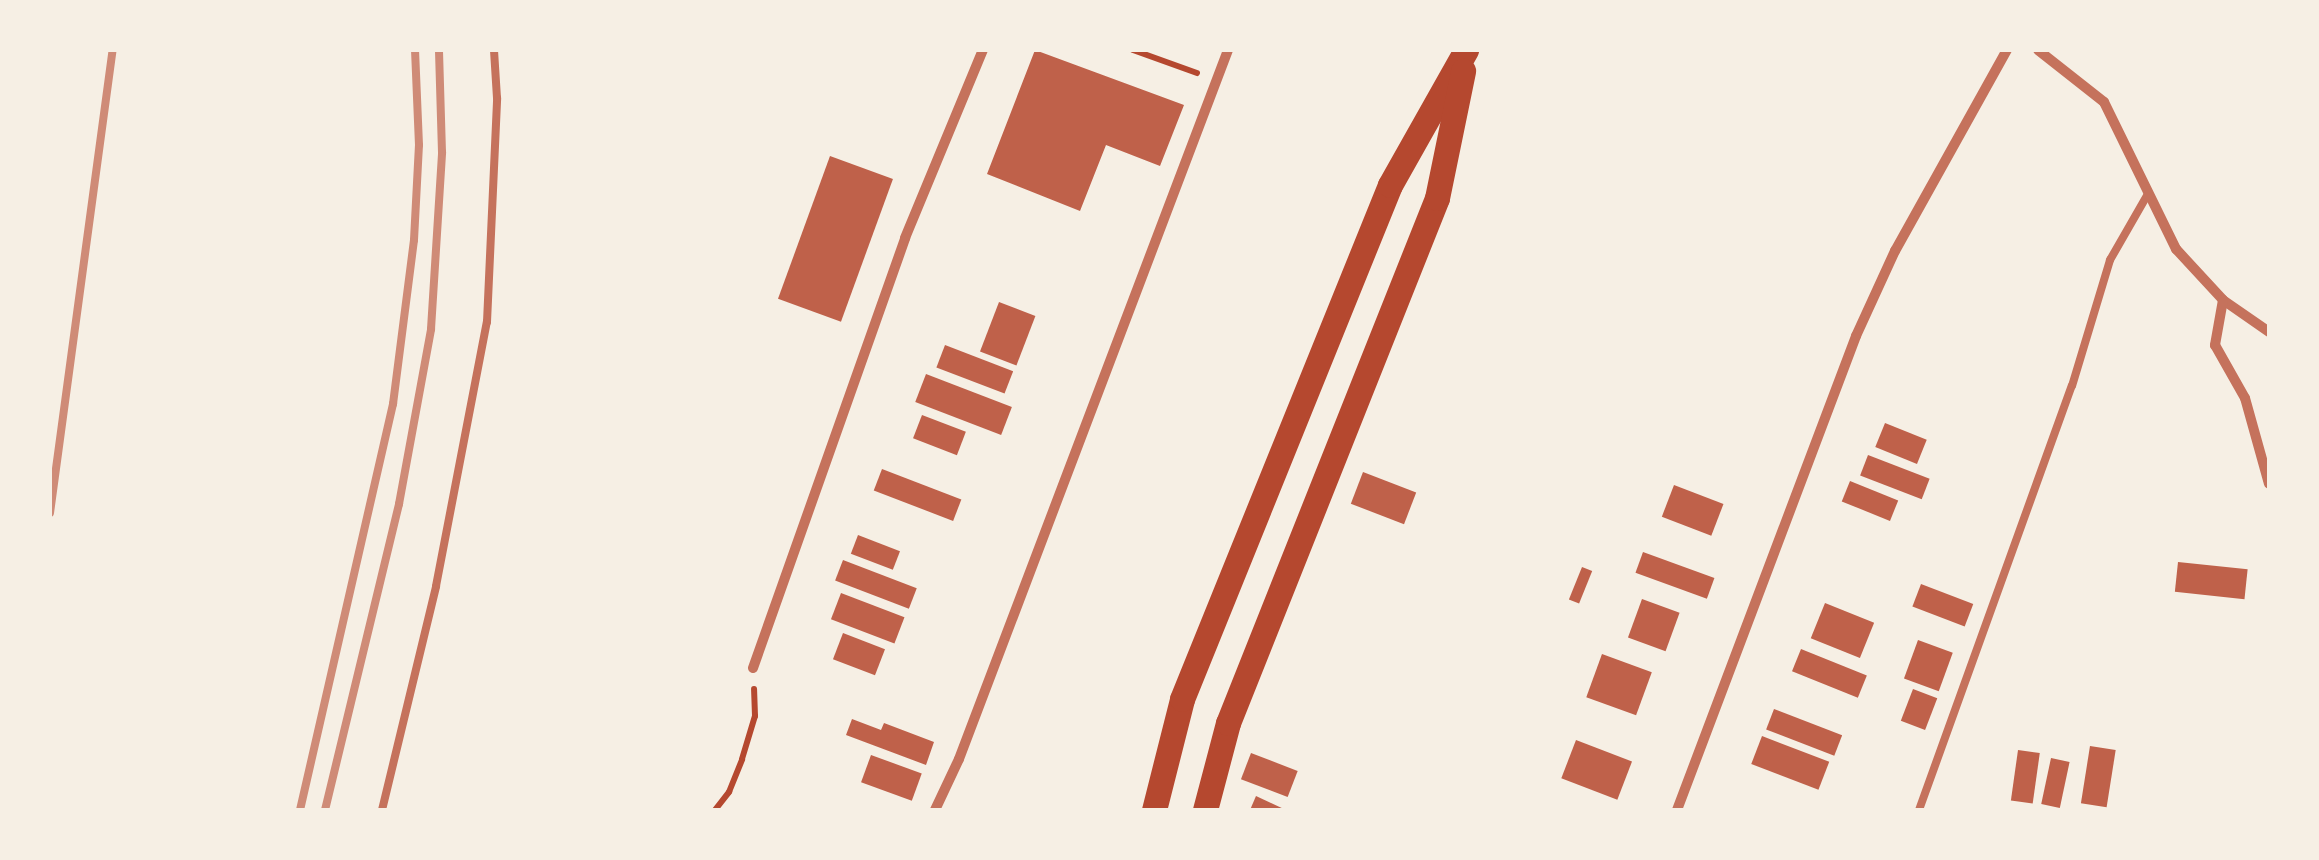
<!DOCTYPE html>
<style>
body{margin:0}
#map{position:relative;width:2319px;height:860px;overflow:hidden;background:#f6efe4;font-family:Signika,sans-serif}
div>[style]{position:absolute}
.building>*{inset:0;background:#bf614a;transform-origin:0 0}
.path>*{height:6px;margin:-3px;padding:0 3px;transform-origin:3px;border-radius:3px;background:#b5482f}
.service>*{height:8px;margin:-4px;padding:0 4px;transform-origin:4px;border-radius:4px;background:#c5725c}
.minor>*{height:10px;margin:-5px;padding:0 5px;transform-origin:5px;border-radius:5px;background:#c5725c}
.primary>*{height:25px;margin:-12.5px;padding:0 12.5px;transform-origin:12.5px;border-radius:12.5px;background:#b5482f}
.rail>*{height:8px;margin:-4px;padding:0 4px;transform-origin:4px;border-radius:4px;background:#cf8b77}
span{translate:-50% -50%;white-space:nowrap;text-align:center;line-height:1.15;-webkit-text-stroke:10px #f6efe4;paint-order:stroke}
.frame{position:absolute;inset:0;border:52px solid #f6efe4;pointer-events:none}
</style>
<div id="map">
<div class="building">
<i style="clip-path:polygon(1035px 50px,1184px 105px,1160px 166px,1106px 145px,1080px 211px,987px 174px)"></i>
<i style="left:830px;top:156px;width:67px;height:152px;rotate:20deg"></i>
<i style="left:999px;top:302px;width:39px;height:53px;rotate:21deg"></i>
<i style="left:945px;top:345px;width:73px;height:24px;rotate:21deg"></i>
<i style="left:926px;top:374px;width:92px;height:30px;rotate:21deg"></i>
<i style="left:922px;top:415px;width:47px;height:25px;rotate:21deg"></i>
<i style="left:1885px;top:423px;width:45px;height:26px;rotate:22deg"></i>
<i style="left:1868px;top:455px;width:66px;height:22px;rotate:21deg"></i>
<i style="left:882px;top:469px;width:85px;height:23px;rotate:21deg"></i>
<i style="left:1363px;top:472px;width:57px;height:34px;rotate:21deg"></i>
<i style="left:1850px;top:481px;width:52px;height:22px;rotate:22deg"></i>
<i style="left:1674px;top:485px;width:53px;height:34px;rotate:21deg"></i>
<i style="left:858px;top:535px;width:45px;height:20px;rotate:21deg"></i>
<i style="left:1643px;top:552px;width:76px;height:22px;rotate:20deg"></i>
<i style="left:843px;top:560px;width:79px;height:22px;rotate:21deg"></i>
<i style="left:2178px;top:562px;width:70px;height:30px;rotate:6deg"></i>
<i style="left:1582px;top:567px;width:11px;height:35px;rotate:22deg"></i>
<i style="left:1921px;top:584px;width:56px;height:24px;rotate:21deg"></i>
<i style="left:841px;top:593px;width:68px;height:28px;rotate:21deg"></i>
<i style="left:1642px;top:599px;width:40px;height:41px;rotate:20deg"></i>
<i style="left:1825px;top:603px;width:53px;height:38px;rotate:22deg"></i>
<i style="left:843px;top:633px;width:45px;height:28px;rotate:21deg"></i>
<i style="left:1918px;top:640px;width:37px;height:41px;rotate:20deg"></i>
<i style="left:1801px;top:649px;width:71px;height:24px;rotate:22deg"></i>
<i style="left:1602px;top:654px;width:53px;height:46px;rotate:20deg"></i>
<i style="left:1913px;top:689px;width:26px;height:34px;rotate:21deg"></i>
<i style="left:1774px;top:709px;width:73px;height:22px;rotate:21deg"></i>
<i style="clip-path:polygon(852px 719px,881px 730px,884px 723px,934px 742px,926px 765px,846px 735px)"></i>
<i style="left:1762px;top:736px;width:72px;height:30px;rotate:21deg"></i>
<i style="left:1576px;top:740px;width:60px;height:41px;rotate:21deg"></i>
<i style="left:2090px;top:746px;width:26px;height:58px;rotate:9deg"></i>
<i style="left:2018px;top:750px;width:22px;height:51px;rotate:8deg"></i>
<i style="left:1251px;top:753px;width:50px;height:28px;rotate:21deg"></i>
<i style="left:871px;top:755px;width:54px;height:29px;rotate:20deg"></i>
<i style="left:2051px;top:758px;width:19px;height:47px;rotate:12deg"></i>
<i style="clip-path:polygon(1256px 796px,1286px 810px,1250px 810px)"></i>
</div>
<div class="path">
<i style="left:1133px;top:50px;width:68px;rotate:19.8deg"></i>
<i style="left:715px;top:810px;width:23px;rotate:-52deg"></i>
<i style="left:729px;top:792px;width:35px;rotate:-68deg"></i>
<i style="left:742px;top:759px;width:45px;rotate:-73.2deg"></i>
<i style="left:755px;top:716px;width:27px;rotate:-92deg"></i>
</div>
<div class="service">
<i style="left:382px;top:810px;width:230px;rotate:-76.4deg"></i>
<i style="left:436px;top:586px;width:269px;rotate:-79.1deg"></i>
<i style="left:487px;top:322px;width:224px;rotate:-87.4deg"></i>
<i style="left:497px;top:98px;width:48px;rotate:-93.6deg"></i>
<i style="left:1919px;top:810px;width:451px;rotate:-70.2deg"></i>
<i style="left:2072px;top:386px;width:132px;rotate:-73.2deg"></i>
<i style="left:2110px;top:260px;width:76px;rotate:-60.1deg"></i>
</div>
<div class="minor">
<i style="left:2038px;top:50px;width:84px;rotate:38.2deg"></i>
<i style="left:2104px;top:102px;width:164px;rotate:63.9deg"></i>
<i style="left:2176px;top:249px;width:69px;rotate:47.3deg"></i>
<i style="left:2223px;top:300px;width:56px;rotate:34.8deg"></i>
<i style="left:2223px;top:300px;width:46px;rotate:100.1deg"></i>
<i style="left:2215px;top:345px;width:61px;rotate:60.5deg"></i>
<i style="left:2245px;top:398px;width:89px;rotate:74.4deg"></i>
<i style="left:753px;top:668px;width:456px;rotate:-70.5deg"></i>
<i style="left:905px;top:238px;width:204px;rotate:-67.5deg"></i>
<i style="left:935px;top:810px;width:56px;rotate:-64.8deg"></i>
<i style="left:959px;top:759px;width:758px;rotate:-69.22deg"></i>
<i style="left:1677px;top:810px;width:507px;rotate:-69.31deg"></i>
<i style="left:1856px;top:336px;width:94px;rotate:-65.4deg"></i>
<i style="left:1895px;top:251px;width:230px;rotate:-60.9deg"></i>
</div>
<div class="primary">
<i style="left:1154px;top:810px;width:114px;rotate:-75.8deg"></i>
<i style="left:1182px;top:699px;width:554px;rotate:-67.97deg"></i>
<i style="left:1390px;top:185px;width:155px;rotate:-60.6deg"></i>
<i style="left:1205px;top:810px;width:90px;rotate:-75.2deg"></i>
<i style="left:1228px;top:723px;width:565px;rotate:-68.29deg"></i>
<i style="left:1437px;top:198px;width:130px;rotate:-78.4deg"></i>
</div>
<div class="rail">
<i style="left:50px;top:513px;width:467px;rotate:-82.3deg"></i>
<i style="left:300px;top:810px;width:417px;rotate:-77.1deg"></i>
<i style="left:393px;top:404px;width:165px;rotate:-82.7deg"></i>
<i style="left:414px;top:240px;width:95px;rotate:-87deg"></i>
<i style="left:419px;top:145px;width:95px;rotate:-92.4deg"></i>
<i style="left:325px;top:810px;width:315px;rotate:-76.4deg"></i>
<i style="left:399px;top:504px;width:178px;rotate:-79.6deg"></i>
<i style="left:431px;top:329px;width:177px;rotate:-86.4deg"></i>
<i style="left:442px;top:152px;width:102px;rotate:-91.7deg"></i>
</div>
<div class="frame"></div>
</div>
